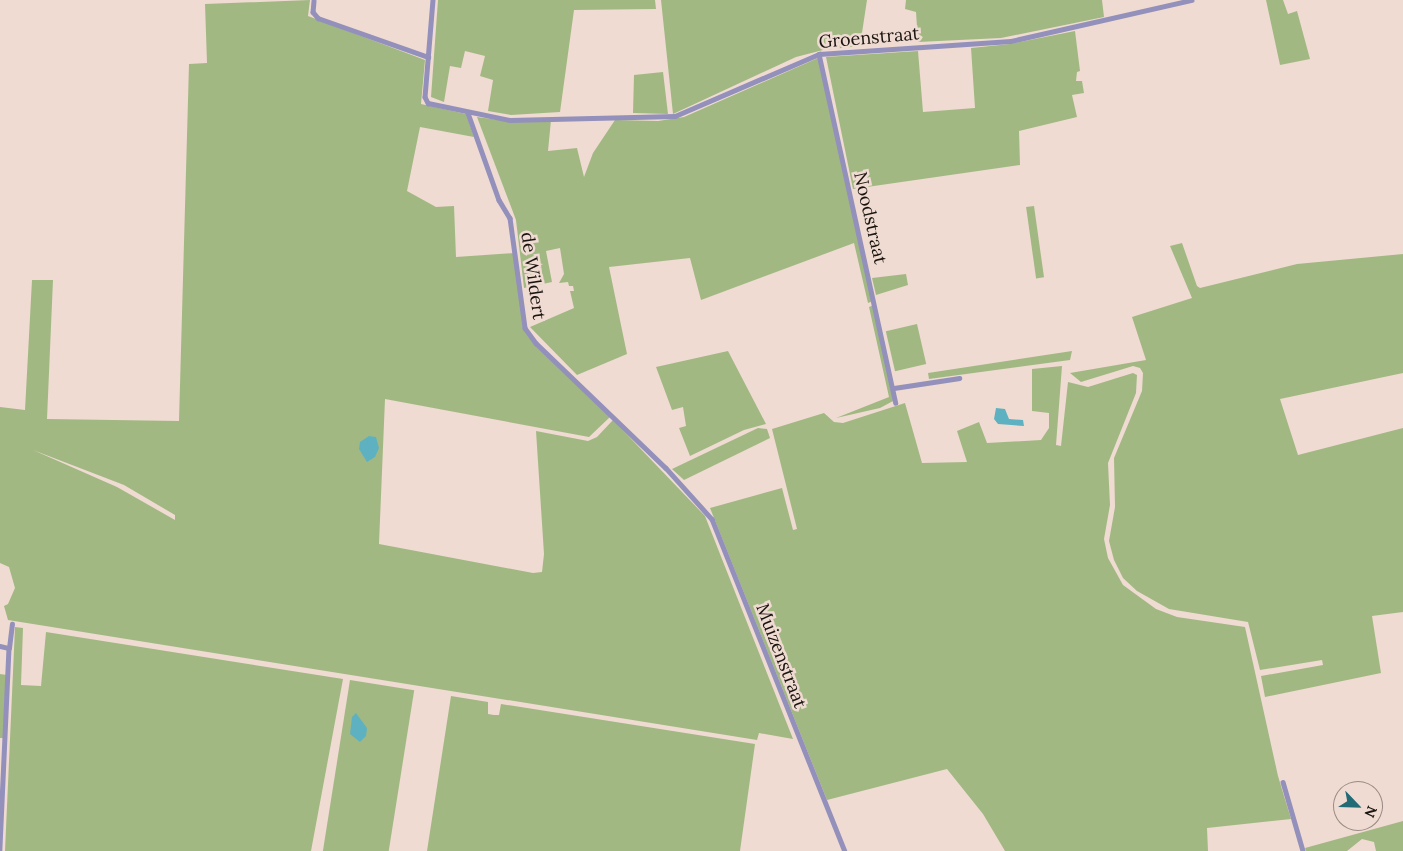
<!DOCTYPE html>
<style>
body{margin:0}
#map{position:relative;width:1403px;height:851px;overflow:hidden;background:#efdbd1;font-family:Lora,serif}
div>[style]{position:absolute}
.green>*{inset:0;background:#a2b883;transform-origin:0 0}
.water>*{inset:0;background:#5eb1c0}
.street>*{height:4.5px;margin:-2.25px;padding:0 2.25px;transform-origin:2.25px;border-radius:2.25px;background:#9390bc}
span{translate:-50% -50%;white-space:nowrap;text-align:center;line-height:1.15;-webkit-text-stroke:5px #efdbd1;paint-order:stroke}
.street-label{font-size:18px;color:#1a1410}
.north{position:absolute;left:1333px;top:781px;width:50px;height:50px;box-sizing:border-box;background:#efdbd1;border:1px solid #9a8b84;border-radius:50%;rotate:114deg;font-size:14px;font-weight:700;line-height:20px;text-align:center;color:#1a1410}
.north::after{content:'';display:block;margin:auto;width:18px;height:22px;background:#216a76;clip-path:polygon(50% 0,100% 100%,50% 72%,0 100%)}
</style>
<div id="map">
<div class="green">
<i style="clip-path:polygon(evenodd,310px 0,308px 16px,425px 60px,421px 104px,466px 114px,474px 137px,420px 127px,407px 191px,436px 207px,454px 206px,456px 257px,514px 253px,523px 327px,529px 337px,610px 417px,589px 437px,385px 399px,379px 544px,533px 573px,542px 572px,544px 554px,536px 431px,588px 441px,597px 437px,613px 420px,705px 516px,793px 739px,759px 733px,757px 740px,8px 620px,4px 606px,8px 604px,15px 588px,9px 567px,0 563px,0 407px,25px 410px,32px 280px,53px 280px,47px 419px,179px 421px,189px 64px,207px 63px,205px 4px,310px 0,33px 450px,124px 485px,175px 515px,175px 520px,117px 487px,33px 450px)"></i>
<i style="clip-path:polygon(438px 0,655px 0,656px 9px,574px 10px,560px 112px,511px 115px,488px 111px,493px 80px,480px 76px,485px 56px,465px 51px,461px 68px,450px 66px,444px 102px,431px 97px)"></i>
<i style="clip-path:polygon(661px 0,867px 0,860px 46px,823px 50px,796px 57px,673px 114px)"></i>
<i style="clip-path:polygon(906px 0,1102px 0,1104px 17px,1001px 38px,918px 42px,916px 12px,905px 9px)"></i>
<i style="clip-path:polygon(1266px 0,1283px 0,1288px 14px,1297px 11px,1310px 59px,1280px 65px)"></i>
<i style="clip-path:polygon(1075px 31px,1080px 71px,1077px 72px,1076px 81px,1082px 81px,1084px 93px,1072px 95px,1077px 117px,1019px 131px,1020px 165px,853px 189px,826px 57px,918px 51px,923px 112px,975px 108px,971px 48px,1010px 44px)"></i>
<i style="clip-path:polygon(818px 58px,873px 301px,868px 303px,854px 243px,701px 300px,690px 258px,609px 267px,627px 354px,577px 375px,530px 327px,574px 308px,570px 291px,574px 291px,573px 286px,569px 286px,568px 282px,559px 283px,564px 274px,560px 248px,546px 251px,552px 282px,524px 288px,516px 220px,477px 117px,514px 122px,551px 120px,548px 151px,577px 148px,584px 177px,593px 153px,615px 120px,658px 121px,684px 117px)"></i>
<i style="clip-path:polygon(663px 72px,668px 114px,633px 113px,634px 75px)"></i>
<i style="left:1034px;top:206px;width:72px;height:8px;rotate:82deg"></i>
<i style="clip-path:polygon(1182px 243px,1197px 286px,1200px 288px,1297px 264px,1403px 254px,1403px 373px,1280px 399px,1298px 455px,1403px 428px,1403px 612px,1372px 616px,1381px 673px,1265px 697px,1261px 676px,1323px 665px,1322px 660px,1260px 670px,1248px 622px,1169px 609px,1137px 591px,1123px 578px,1114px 560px,1109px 541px,1115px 507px,1114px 458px,1142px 391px,1143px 373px,1140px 368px,1133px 366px,1081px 382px,1070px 373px,1146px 360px,1132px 317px,1192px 298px,1170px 246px)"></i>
<i style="clip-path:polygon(906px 274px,908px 285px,876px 295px,872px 278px)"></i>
<i style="clip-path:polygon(874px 305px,895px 400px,880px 408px,836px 418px,889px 397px,869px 307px)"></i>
<i style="left:917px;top:324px;width:41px;height:32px;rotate:77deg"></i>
<i style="clip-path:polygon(728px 351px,766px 424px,744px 430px,690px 456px,679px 428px,686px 426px,683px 407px,672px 410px,656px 367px)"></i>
<i style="clip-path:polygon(1072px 351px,1070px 360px,929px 379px,928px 373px)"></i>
<i style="clip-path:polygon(1062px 366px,1056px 445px,1061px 446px,1068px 382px,1088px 387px,1133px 373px,1137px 375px,1136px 393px,1108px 463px,1110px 505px,1104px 539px,1108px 558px,1123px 585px,1156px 609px,1177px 617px,1245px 627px,1278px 776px,1291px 819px,1207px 828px,1208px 851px,1005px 851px,983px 814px,947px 769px,827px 800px,710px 508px,782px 488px,793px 530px,797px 529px,772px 429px,824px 413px,834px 422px,843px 423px,905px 403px,922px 463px,967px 462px,957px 431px,979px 422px,987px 443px,1041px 440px,1049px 428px,1049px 413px,1032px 411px,1032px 369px)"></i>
<i style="clip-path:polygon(758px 428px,767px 429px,770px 438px,684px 480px,672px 469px)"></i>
<i style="clip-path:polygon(15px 627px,23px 628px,21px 685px,41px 686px,46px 632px,343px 679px,311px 851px,5px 851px)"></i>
<i style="clip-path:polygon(0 674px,7px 675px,5px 738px,0 738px)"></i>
<i style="left:350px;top:680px;width:65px;height:174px;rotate:9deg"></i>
<i style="clip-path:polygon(451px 696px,488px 702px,488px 714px,494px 715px,499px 715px,501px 704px,755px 744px,740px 851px,427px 851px)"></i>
<i style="clip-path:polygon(1403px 821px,1403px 851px,1376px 851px,1374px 842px,1362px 839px,1347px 851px,1306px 851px,1305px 848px)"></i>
</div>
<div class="water">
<i style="clip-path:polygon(996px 408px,1005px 409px,1009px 419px,1023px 420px,1024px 426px,998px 424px,994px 419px)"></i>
<i style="clip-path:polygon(369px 436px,376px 437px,379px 448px,375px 457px,367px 462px,359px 449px,360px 442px)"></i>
<i style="clip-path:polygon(356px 713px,367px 728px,366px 736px,360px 742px,350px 734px,352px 717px)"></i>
</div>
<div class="street">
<i style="left:433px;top:0;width:97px;rotate:94.7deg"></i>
<i style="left:425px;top:97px;width:7px;rotate:63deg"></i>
<i style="left:428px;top:103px;width:84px;rotate:11.7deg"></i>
<i style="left:510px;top:120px;width:165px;rotate:-1.4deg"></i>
<i style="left:675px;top:116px;width:157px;rotate:-23.3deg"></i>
<i style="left:819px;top:54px;width:192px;rotate:-3.9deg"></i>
<i style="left:1011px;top:41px;width:185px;rotate:-12.8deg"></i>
<i style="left:314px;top:1px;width:11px;rotate:95deg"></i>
<i style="left:313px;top:12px;width:8px;rotate:50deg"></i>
<i style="left:318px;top:18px;width:117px;rotate:19.5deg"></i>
<i style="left:819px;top:54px;width:357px;rotate:77.6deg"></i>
<i style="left:468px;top:113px;width:92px;rotate:70.4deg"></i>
<i style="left:499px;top:200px;width:21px;rotate:59deg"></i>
<i style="left:510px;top:218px;width:111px;rotate:82.2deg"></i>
<i style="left:525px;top:328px;width:19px;rotate:54deg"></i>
<i style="left:536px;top:343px;width:180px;rotate:43.9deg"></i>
<i style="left:666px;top:468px;width:69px;rotate:48deg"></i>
<i style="left:712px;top:519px;width:358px;rotate:68.2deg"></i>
<i style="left:894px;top:388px;width:66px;rotate:-8.7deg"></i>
<i style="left:0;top:646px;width:9px;rotate:13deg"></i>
<i style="left:9px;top:648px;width:202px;rotate:92.6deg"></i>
<i style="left:9px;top:648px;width:24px;rotate:-83deg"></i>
<i style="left:1283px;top:782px;width:72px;rotate:73.8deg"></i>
</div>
<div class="street-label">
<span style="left:869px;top:38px;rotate:-5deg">Groenstraat</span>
<span style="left:870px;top:218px;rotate:77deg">Noodstraat</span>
<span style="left:533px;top:276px;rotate:82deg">de Wildert</span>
<span style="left:781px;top:656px;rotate:69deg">Muizenstraat</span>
</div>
<div class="north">N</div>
</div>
